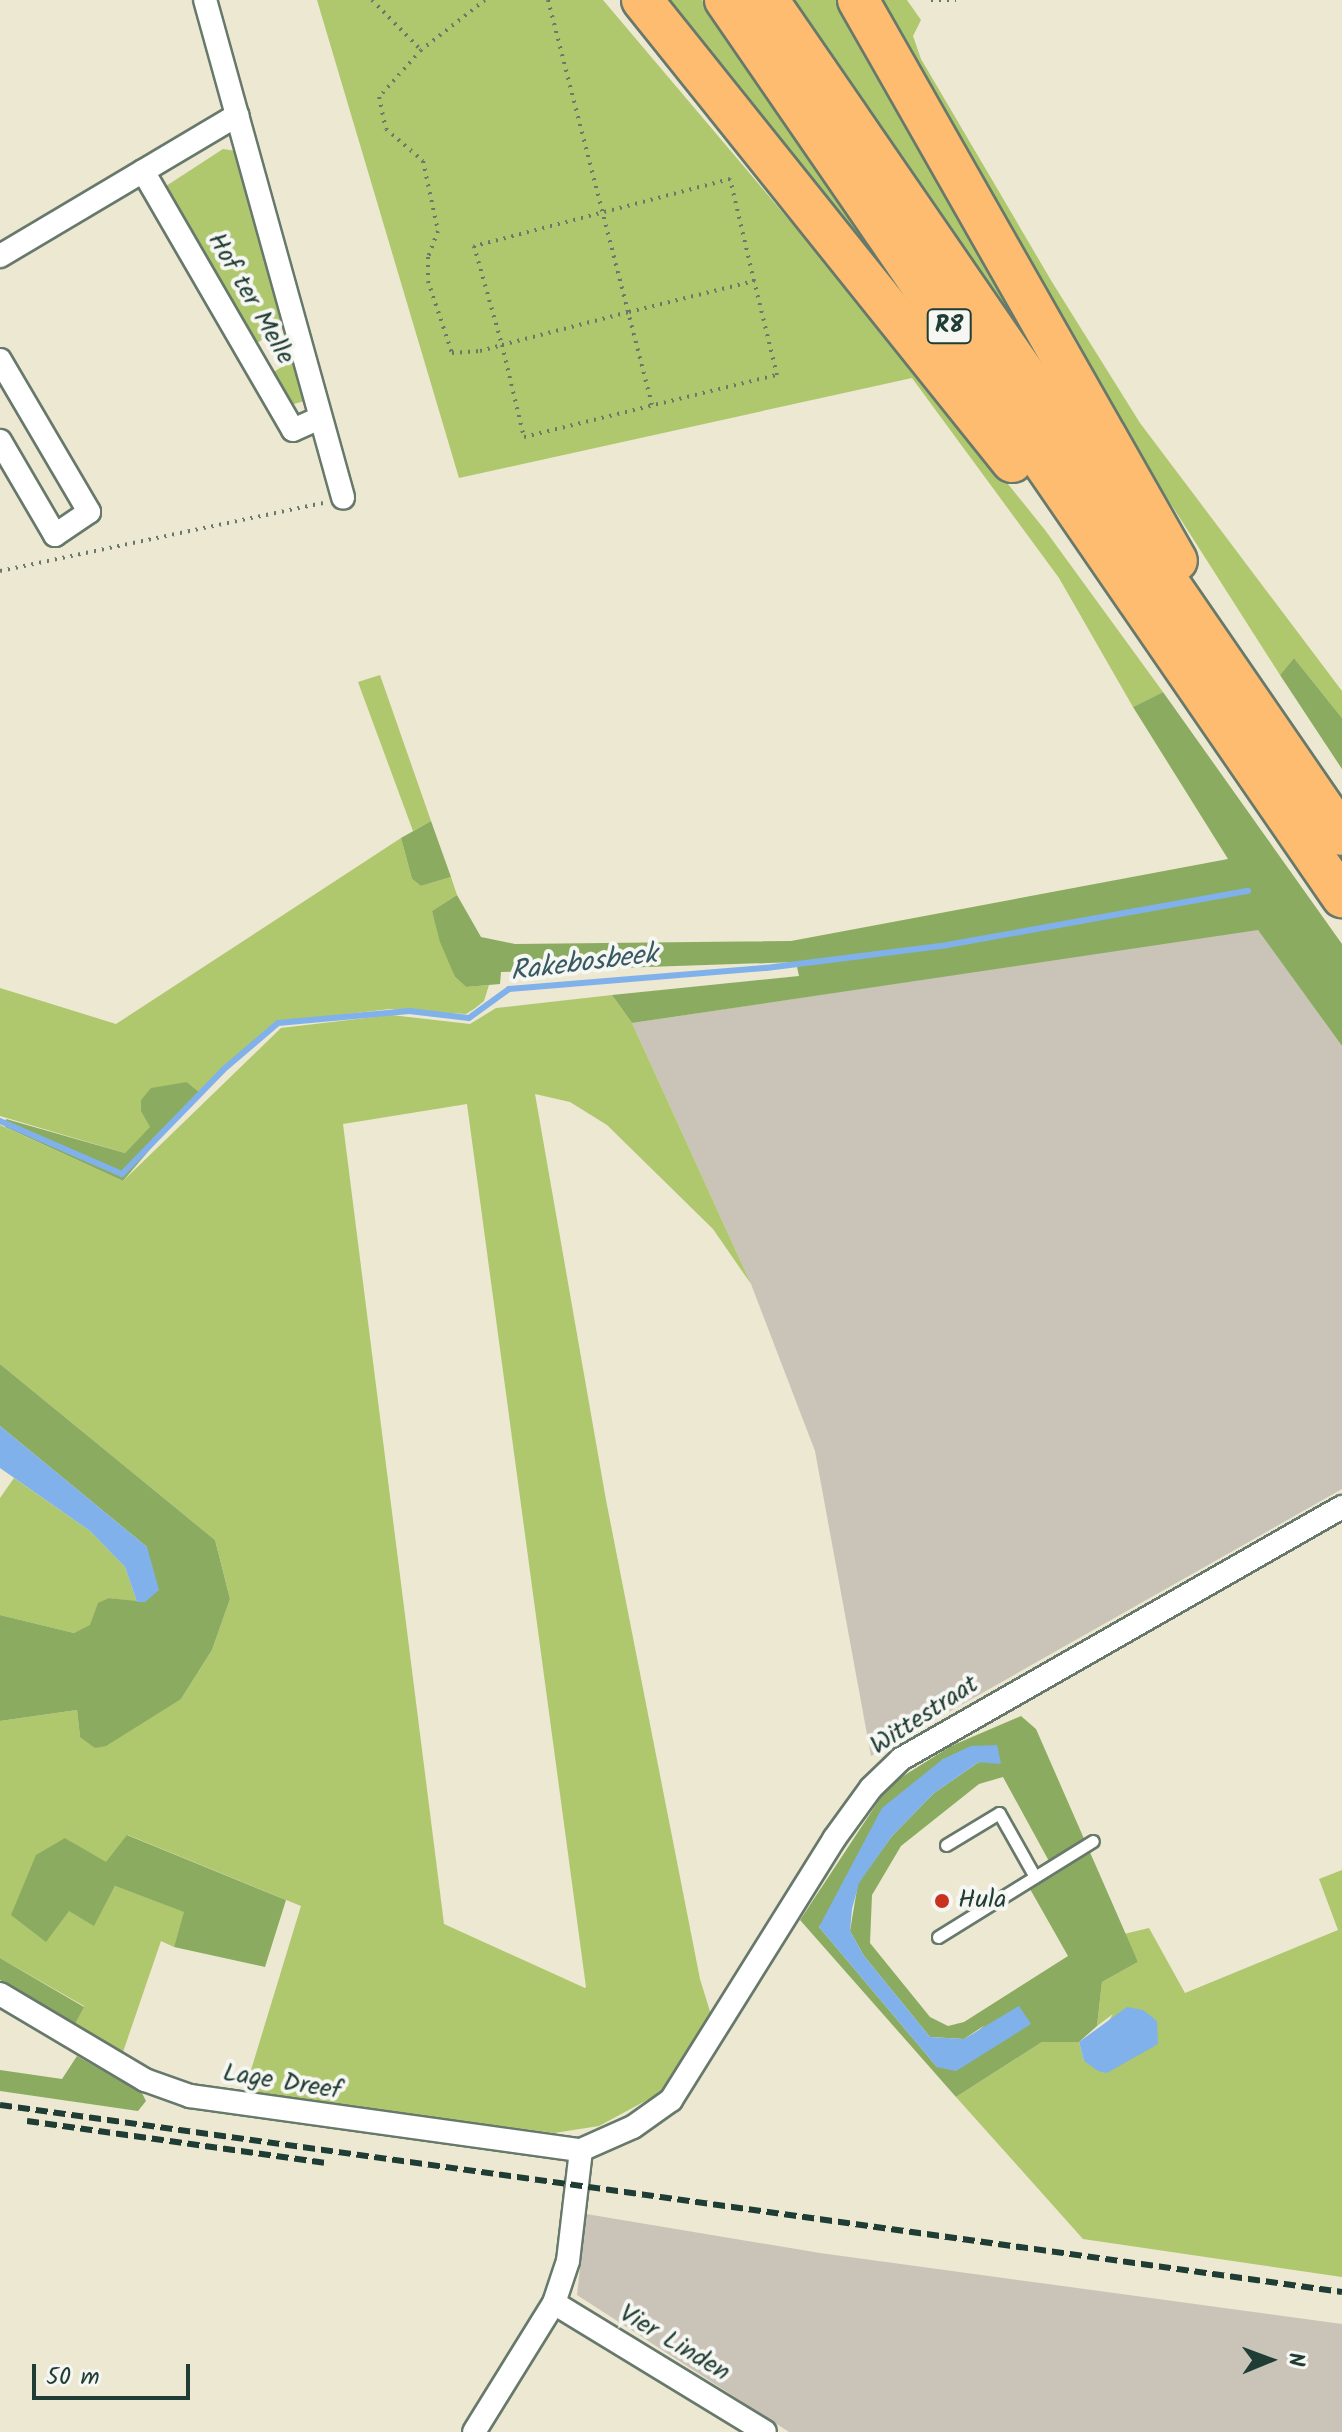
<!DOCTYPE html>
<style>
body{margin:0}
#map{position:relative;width:1342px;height:2432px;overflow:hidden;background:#ece8d1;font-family:Kalam,sans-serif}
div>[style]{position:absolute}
.industrial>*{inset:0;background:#cac3b8}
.green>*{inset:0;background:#afc76d}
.forest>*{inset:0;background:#8bac60}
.water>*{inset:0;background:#80b1eb}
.stream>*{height:6px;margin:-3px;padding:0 3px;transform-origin:3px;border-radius:3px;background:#80b1eb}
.path>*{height:4px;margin-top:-2px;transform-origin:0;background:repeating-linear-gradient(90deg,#67796b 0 2px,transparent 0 8px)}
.roads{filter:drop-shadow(2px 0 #67796b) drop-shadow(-2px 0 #67796b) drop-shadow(0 2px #67796b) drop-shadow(0 -2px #67796b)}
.lane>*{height:11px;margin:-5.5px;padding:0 5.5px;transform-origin:5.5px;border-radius:5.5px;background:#fff}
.street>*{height:22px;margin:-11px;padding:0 11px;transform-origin:11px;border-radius:11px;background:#fff}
.highway>*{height:40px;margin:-20px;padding:0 20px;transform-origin:20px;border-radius:20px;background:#fdbc70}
.rail>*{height:6px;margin-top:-3px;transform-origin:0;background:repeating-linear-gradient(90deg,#1f3d34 0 12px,transparent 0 18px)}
.dots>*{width:22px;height:22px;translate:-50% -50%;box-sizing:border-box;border:4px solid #f6f6f2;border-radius:50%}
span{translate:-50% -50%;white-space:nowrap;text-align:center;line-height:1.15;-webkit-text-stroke:8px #f6f6f2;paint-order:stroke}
.shield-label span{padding:2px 6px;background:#f6f6f2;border:2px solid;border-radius:6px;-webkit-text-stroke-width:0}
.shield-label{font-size:24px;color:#1f3d34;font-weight:700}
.street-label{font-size:26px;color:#1f3d34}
.poi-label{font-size:26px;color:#1f3d34}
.left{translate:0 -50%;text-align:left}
.water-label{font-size:28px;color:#375a62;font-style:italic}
.north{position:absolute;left:1230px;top:2320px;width:80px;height:80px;-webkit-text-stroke:6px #f6f6f2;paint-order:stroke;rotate:89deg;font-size:22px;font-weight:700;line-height:32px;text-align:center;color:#1f3d34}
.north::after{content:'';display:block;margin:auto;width:28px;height:36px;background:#1f3d34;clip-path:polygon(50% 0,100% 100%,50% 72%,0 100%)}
.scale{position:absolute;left:32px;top:2364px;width:158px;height:36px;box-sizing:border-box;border:4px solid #1f3d34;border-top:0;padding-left:10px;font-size:24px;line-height:28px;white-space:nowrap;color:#1f3d34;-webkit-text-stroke:6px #f6f6f2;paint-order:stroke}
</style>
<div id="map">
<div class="industrial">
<i style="clip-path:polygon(1258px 929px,1342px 1046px,1342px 1489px,871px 1756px,815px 1451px,751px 1284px,632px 1023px)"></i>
<i style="clip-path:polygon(586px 2214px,820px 2253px,1342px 2324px,1342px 2432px,789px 2432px,577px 2295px)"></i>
</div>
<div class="green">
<i style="clip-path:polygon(317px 0,603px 0,921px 376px,1045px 530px,1163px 692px,1133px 707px,1059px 578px,912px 378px,459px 478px)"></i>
<i style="clip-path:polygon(654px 0,702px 0,983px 407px)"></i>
<i style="clip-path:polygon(793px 0,845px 0,1093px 436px,887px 139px)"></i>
<i style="clip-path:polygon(870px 0,907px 0,921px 20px,913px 36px,921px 59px,1052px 282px,1140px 423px,1342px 691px,1342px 718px,1294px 658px,1280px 675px,1102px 396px)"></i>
<i style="clip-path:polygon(223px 149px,236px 151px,283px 326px,254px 345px,163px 188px)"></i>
<i style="clip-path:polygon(293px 360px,304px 401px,291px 405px,272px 373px)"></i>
<i style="clip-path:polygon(380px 675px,431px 821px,413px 831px,358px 682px)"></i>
<i style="clip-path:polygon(401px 838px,412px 879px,421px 886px,451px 877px,457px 895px,432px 911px,455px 977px,466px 987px,489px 985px,484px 1001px,474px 1009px,466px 1014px,390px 1009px,278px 1022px,199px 1092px,187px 1082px,141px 1100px,151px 1127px,125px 1153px,0 1116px,0 988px,116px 1024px)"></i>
<i style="clip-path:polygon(evenodd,612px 995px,632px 1023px,751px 1284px,713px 1229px,607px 1125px,570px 1102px,535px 1094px,606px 1500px,700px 1979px,712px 2018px,662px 2092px,599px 2126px,554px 2133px,244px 2093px,301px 1906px,128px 1835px,106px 1863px,65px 1838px,70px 1911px,94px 1925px,115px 1886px,185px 1912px,174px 1947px,161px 1941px,123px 2052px,74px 2026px,84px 2006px,0 1958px,0 1721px,77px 1710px,80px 1737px,181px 1699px,212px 1650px,230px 1599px,215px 1540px,0 1364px,0 1125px,123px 1181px,281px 1028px,391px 1015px,470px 1024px,496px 1008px,612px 995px,467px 1104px,586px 1987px,585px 1988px,444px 1924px,343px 1124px,467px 1104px)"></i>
<i style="clip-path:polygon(14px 1478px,90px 1531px,125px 1567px,137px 1602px,109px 1598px,90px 1626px,74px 1633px,0 1615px,0 1498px)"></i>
<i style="clip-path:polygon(1342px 1870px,1342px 2277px,1083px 2239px,956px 2097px,1042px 2042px,1079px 2042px,1084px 2061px,1113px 2014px,1097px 2026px,1102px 1982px,1138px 1962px,1124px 1934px,1149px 1928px,1185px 1993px,1338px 1930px,1319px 1879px)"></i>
</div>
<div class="forest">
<i style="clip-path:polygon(1294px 658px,1342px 718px,1342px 769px,1280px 675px)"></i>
<i style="clip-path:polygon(1163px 692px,1342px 944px,1342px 1046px,1258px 930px,632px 1023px,612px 995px,799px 976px,796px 962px,501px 972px,500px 984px,466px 987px,455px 977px,440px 942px,432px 911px,457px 895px,481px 937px,515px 944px,791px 941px,1228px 859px,1133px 707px)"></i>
<i style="clip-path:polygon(431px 821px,451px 877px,421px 886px,412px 879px,401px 838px)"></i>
<i style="clip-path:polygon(187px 1082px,199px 1092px,123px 1181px,5px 1127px,6px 1119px,125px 1153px,150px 1127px,141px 1111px,141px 1100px,151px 1088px)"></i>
<i style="clip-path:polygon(0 1364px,215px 1540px,230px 1599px,212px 1650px,181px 1699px,106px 1746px,95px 1748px,80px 1737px,77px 1710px,0 1721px,0 1615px,74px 1633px,90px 1625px,98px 1603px,109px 1598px,145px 1602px,147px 1547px,0 1426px)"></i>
<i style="clip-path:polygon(evenodd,1021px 1716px,1036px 1729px,1138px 1962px,1102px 1982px,1097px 2026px,1079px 2042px,1042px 2042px,956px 2097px,800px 1920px,889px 1785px,951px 1746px,1021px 1716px,943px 1759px,1001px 1764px,979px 1762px,934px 1793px,892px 1836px,858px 1883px,850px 1931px,864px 1956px,930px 2037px,964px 2039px,985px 2025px,937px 2067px,819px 1927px,943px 1759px,1021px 1716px,1003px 1777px,1056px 1874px,1030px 1889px,1068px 1956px,964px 2022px,948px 2026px,930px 2017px,870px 1943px,872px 1895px,901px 1846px,979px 1784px,1003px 1777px)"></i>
<i style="clip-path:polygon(127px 1835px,286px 1900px,265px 1967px,174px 1947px,184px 1912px,115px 1886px,94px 1926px,69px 1911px,46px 1942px,11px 1915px,36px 1855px,65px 1838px,106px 1862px)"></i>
<i style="clip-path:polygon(0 1958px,84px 2007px,74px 2026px,0 1980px)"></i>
<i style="clip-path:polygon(77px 2056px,142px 2093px,146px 2101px,138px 2111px,0 2091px,0 2070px,62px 2079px)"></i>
</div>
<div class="water">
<i style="clip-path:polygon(0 1426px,147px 1547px,159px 1590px,145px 1602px,137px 1602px,125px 1567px,90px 1531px,0 1468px)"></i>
<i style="clip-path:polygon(997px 1745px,1001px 1764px,979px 1762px,934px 1793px,892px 1836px,859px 1883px,852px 1909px,850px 1931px,864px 1956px,930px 2037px,964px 2039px,1019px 2006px,1031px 2024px,956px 2071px,937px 2067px,819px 1927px,882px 1808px,943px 1759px,971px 1746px)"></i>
<i style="clip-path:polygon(1127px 2007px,1143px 2010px,1157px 2021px,1158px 2044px,1107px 2073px,1098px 2071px,1084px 2061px,1079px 2042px)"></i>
</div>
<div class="stream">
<i style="left:0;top:1121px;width:133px;rotate:23.5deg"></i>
<i style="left:122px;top:1174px;width:145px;rotate:-45.8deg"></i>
<i style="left:223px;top:1070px;width:72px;rotate:-40.5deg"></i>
<i style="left:278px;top:1023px;width:132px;rotate:-5.2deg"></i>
<i style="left:409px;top:1011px;width:60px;rotate:6.7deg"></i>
<i style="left:469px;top:1018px;width:49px;rotate:-35.9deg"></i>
<i style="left:509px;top:989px;width:258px;rotate:-4.7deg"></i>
<i style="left:766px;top:968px;width:182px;rotate:-7.2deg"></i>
<i style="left:947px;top:945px;width:306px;rotate:-10.2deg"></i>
</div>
<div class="path">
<i style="left:372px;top:0;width:70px;rotate:45.6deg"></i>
<i style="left:485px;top:0;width:81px;rotate:142deg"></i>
<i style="left:421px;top:50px;width:63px;rotate:131.8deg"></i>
<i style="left:379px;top:97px;width:33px;rotate:78deg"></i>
<i style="left:386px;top:129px;width:49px;rotate:40.9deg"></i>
<i style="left:423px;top:161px;width:72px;rotate:77.9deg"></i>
<i style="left:438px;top:231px;width:28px;rotate:111deg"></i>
<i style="left:428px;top:257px;width:24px;rotate:90deg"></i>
<i style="left:428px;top:281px;width:76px;rotate:71.6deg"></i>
<i style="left:452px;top:353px;width:28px;rotate:-4deg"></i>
<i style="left:480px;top:351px;width:23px;rotate:-15deg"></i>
<i style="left:502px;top:345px;width:131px;rotate:-14.6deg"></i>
<i style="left:629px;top:312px;width:129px;rotate:-13.9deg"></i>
<i style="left:754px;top:281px;width:105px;rotate:-103.2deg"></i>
<i style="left:730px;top:179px;width:265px;rotate:165.3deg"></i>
<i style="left:474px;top:246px;width:103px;rotate:74.2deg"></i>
<i style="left:502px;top:345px;width:95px;rotate:76.6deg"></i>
<i style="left:524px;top:437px;width:260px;rotate:-13.8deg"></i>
<i style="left:777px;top:375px;width:97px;rotate:-103.7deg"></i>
<i style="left:548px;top:0;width:418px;rotate:75.6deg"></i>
<i style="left:931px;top:0;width:25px"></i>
<i style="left:0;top:571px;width:330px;rotate:-11.9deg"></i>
</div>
<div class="roads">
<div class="lane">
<i style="left:946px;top:1845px;width:62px;rotate:-31.1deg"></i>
<i style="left:999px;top:1813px;width:73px;rotate:60.6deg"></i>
<i style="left:938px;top:1937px;width:182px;rotate:-31.8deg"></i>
</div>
<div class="street">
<i style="left:237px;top:115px;width:397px;rotate:74.5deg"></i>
<i style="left:143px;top:171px;width:299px;rotate:59.9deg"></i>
<i style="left:293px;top:430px;width:30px;rotate:-24deg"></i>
<i style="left:0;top:256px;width:276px;rotate:-30.7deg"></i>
<i style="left:237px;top:115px;width:119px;rotate:-105.5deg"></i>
<i style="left:0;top:360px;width:176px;rotate:59.6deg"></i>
<i style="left:89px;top:512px;width:41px;rotate:145.9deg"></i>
<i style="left:55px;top:535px;width:109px;rotate:-120.3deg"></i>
<i style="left:0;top:1994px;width:169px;rotate:30.7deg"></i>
<i style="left:145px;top:2080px;width:48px;rotate:19.6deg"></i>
<i style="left:190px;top:2096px;width:395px;rotate:7.9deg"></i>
<i style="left:581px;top:2150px;width:57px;rotate:-23.9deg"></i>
<i style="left:633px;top:2127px;width:47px;rotate:-35.4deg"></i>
<i style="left:671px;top:2100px;width:308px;rotate:-58deg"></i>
<i style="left:834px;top:1839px;width:63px;rotate:-54deg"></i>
<i style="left:871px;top:1788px;width:42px;rotate:-44deg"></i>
<i style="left:901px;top:1759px;width:508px;rotate:-29.74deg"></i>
<i style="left:554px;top:2303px;width:247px;rotate:31.4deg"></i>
<i style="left:474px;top:2432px;width:152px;rotate:-58.2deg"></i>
<i style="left:554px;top:2303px;width:44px;rotate:-71.6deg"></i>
<i style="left:568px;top:2261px;width:112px;rotate:-83.3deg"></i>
</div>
<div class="highway">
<i style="left:642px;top:0;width:592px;rotate:51.31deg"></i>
<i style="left:725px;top:0;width:1089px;rotate:55.48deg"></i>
<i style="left:768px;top:0;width:1013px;rotate:55.49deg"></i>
<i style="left:858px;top:0;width:645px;rotate:60.38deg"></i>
</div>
</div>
<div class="rail">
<i style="left:0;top:2105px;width:1355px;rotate:7.93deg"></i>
<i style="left:27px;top:2121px;width:300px;rotate:8deg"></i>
</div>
<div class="dots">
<i style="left:942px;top:1901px;background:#c8321e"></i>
</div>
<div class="shield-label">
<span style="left:949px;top:326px">R8</span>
</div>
<div class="street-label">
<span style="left:250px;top:299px;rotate:60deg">Hof ter Melle</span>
<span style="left:925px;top:1716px;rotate:-33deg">Wittestraat</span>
<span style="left:282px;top:2083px;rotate:9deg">Lage Dreef</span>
<span style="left:674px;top:2344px;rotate:31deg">Vier Linden</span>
</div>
<div class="poi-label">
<span class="left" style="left:958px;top:1901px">Hula</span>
</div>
<div class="water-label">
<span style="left:584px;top:964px;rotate:-7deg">Rakebosbeek</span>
</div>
<div class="north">N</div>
<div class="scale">50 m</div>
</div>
